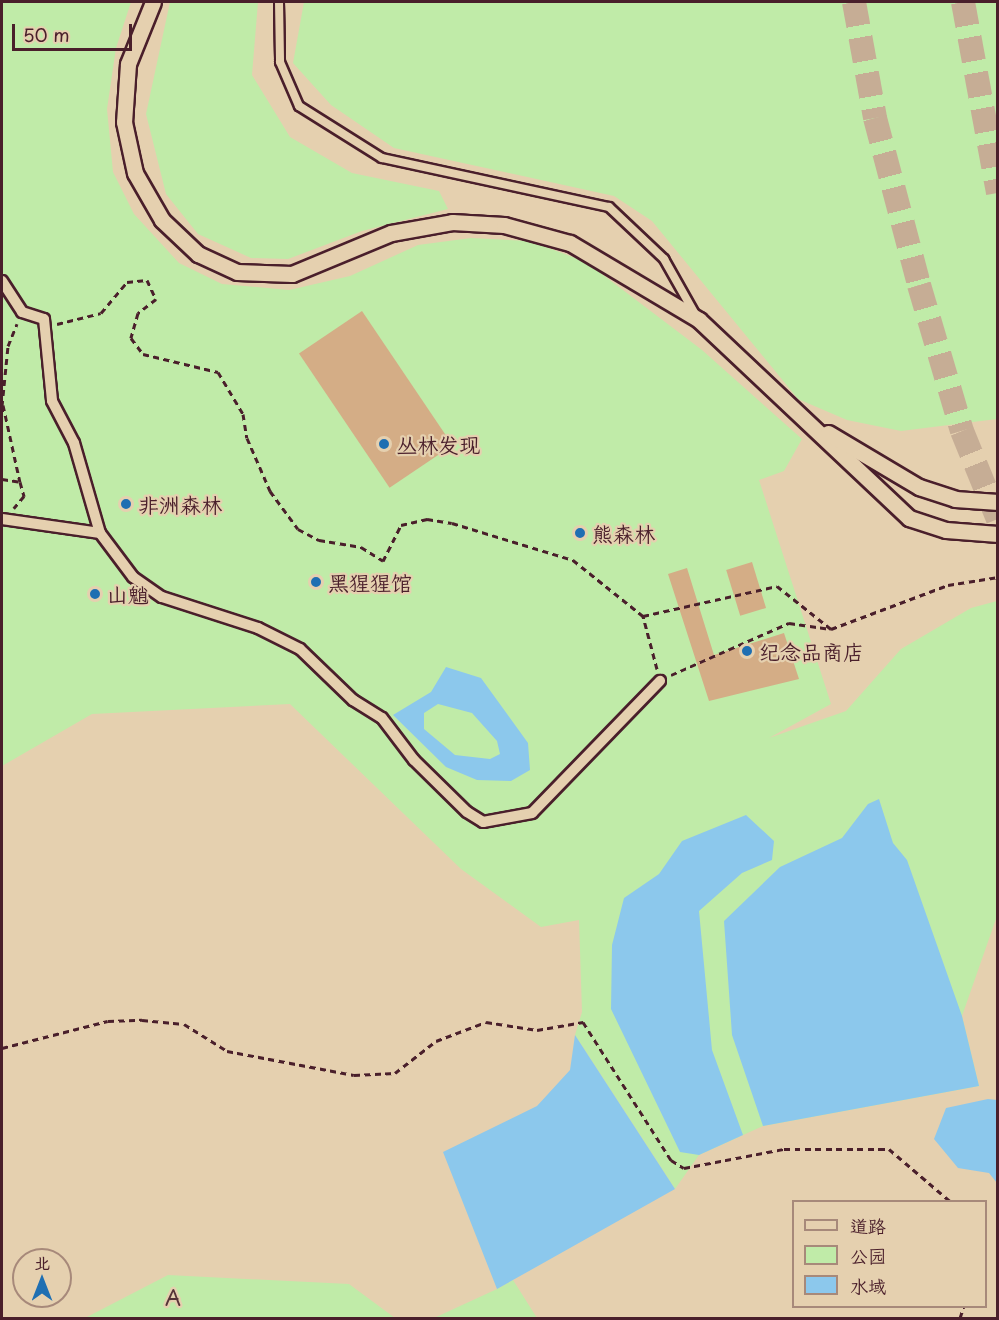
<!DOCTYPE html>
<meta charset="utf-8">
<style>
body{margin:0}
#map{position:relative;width:999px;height:1320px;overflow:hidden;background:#e5d0af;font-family:"Playpen Sans","LXGW WenKai TC",sans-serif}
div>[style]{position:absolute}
.green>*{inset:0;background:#c0eba8}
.water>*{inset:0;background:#8cc8ec}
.building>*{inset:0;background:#d4ad86;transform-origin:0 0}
.trunk-tunnel>*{height:24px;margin-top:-12px;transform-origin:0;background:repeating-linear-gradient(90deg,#c6ad95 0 24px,transparent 0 36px)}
.path>*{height:3px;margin-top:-1.5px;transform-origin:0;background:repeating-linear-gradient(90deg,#4a1f2b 0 6px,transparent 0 10.5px)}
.roads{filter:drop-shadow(2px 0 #4a1f2b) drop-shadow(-2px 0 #4a1f2b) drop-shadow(0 2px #4a1f2b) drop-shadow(0 -2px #4a1f2b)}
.service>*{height:8px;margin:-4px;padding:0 4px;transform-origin:4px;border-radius:4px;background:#e5d0af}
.pedestrian>*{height:10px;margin:-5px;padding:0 5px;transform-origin:5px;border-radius:5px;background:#e5d0af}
.minor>*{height:15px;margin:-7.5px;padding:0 7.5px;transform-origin:7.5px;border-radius:7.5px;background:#e5d0af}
.dots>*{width:16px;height:16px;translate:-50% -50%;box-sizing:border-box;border:3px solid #e5d0af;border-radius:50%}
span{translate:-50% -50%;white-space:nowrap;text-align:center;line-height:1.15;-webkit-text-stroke:4.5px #e5d0af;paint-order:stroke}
.poi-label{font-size:21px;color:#4a1f2b}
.left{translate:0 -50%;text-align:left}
.park-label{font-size:21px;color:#563338}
.frame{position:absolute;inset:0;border:3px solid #4a1f2b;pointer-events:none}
.legend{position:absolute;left:792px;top:1200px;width:195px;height:108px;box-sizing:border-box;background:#e5d0af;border:2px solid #a7897a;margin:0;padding:8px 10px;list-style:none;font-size:18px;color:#4a1f2b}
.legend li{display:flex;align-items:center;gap:12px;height:30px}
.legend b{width:30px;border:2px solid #a7897a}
.north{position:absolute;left:12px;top:1248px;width:60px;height:60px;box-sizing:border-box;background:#e5d0af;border:2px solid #a7897a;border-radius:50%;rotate:0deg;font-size:16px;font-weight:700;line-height:24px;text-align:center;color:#4a1f2b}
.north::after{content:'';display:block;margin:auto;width:21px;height:27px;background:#1f6fb2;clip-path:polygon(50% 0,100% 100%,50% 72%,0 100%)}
.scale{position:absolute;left:12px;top:24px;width:120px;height:27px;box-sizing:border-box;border:3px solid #4a1f2b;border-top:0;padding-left:8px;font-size:18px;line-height:21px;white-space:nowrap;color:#4a1f2b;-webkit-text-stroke:4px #e5d0af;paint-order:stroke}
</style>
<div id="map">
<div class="green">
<i style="clip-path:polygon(2px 2px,131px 2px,116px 48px,107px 109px,113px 172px,134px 214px,179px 263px,222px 284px,289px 290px,350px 276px,418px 245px,471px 238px,530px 241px,586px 262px,702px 350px,802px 439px,784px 471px,759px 480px,831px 704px,769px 738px,846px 711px,901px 649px,971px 608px,997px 601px,997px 916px,962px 1016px,979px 1086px,763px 1126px,699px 1155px,675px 1189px,575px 1035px,582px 1012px,579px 920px,541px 927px,461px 869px,290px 704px,92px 714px,2px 766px)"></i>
<i style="clip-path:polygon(170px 2px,258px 2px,252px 75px,290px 137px,352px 173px,439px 191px,448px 209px,362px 231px,288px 259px,251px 258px,198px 234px,166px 194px,146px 114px)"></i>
<i style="clip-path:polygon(304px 2px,997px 2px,997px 419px,901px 431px,847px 420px,798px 399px,652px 221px,614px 196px,394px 148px,331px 105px,293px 63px)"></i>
<i style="clip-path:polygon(168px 1275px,349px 1284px,395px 1318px,85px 1318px)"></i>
<i style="clip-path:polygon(513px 1280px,537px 1318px,434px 1318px,497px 1289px)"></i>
</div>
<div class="water">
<i style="clip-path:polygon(evenodd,446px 667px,481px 678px,528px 743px,530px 770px,511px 781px,477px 780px,446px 767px,393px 715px,431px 692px,446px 667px,438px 704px,472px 713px,497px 741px,500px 754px,490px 759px,455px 755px,424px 729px,424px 713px,438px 704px)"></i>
<i style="clip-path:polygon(879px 799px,893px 843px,907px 860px,962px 1016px,979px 1086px,763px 1126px,732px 1035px,724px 921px,780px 867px,842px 838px,868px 804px)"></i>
<i style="clip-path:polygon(746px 815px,774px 841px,772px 860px,742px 873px,699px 911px,712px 1050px,743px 1135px,699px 1155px,680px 1152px,611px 1009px,612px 945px,624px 898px,659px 874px,682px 841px)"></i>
<i style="clip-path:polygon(575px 1035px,675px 1189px,497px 1289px,443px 1152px,537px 1106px,570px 1070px)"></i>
<i style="clip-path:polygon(988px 1099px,997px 1100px,997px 1183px,989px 1173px,958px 1168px,934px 1139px,946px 1108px)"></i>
</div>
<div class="building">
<i style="left:362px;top:311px;width:162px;height:76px;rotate:56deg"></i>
<i style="left:752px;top:562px;width:48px;height:27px;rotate:73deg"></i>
<i style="clip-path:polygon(687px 568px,714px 655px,784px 633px,799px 679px,709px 701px,668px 574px)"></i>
</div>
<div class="trunk-tunnel">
<i style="left:854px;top:2px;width:118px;rotate:79.7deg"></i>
<i style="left:875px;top:118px;width:173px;rotate:75.2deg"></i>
<i style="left:919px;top:285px;width:152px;rotate:73.6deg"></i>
<i style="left:962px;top:431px;width:95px;rotate:67.8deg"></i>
<i style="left:963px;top:2px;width:194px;rotate:79.6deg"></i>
</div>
<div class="path">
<i style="left:57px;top:324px;width:45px;rotate:-14deg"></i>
<i style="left:101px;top:313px;width:40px;rotate:-50deg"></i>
<i style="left:127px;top:282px;width:20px;rotate:-6deg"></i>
<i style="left:147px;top:280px;width:21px;rotate:65deg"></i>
<i style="left:156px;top:299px;width:23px;rotate:142deg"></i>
<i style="left:138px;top:313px;width:26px;rotate:106deg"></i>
<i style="left:131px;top:338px;width:20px;rotate:53deg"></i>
<i style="left:143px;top:354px;width:77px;rotate:13.5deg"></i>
<i style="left:218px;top:372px;width:49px;rotate:59.2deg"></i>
<i style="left:243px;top:414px;width:24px;rotate:81deg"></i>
<i style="left:247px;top:438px;width:58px;rotate:66.5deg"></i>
<i style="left:270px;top:491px;width:47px;rotate:53.6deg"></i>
<i style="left:298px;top:529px;width:24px;rotate:28deg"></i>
<i style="left:319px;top:540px;width:43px;rotate:9.5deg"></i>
<i style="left:361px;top:547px;width:26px;rotate:32deg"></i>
<i style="left:383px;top:561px;width:40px;rotate:-63.4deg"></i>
<i style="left:401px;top:525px;width:27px;rotate:-13deg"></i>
<i style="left:427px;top:519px;width:25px;rotate:9deg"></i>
<i style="left:452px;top:523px;width:127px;rotate:17deg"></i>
<i style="left:573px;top:560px;width:90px;rotate:38.7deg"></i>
<i style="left:3px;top:405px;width:79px;rotate:77.6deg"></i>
<i style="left:2px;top:406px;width:60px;rotate:-84.3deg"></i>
<i style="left:8px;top:346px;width:24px;rotate:-68deg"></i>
<i style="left:2px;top:479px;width:18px;rotate:9deg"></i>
<i style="left:20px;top:482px;width:15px;rotate:74deg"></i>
<i style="left:24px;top:496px;width:16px;rotate:130deg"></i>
<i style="left:657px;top:669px;width:55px;rotate:-104.8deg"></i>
<i style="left:643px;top:616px;width:137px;rotate:-12.6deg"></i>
<i style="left:777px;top:586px;width:69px;rotate:38.5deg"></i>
<i style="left:831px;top:629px;width:125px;rotate:-20.6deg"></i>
<i style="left:948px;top:585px;width:51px;rotate:-9.1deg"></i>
<i style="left:671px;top:675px;width:129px;rotate:-23.8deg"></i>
<i style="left:789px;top:623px;width:42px;rotate:8.1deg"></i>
<i style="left:2px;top:1048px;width:109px;rotate:-14.3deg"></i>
<i style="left:108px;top:1021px;width:34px;rotate:-2deg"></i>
<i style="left:142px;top:1020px;width:42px;rotate:5.4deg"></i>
<i style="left:184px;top:1024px;width:51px;rotate:32.1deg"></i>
<i style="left:227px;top:1051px;width:129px;rotate:10.7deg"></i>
<i style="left:354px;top:1075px;width:41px;rotate:-2.8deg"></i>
<i style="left:395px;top:1073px;width:52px;rotate:-38deg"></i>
<i style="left:436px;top:1041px;width:53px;rotate:-20.8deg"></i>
<i style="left:486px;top:1022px;width:52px;rotate:8.9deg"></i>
<i style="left:537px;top:1030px;width:47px;rotate:-9.9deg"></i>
<i style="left:583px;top:1022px;width:164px;rotate:57.5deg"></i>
<i style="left:671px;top:1160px;width:15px;rotate:32deg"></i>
<i style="left:684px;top:1168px;width:102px;rotate:-10.8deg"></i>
<i style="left:784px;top:1149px;width:105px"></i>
<i style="left:889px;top:1149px;width:82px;rotate:40.5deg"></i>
<i style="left:960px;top:1318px;width:13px;rotate:-72deg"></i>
</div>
<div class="roads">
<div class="service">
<i style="left:279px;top:2px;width:60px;rotate:89deg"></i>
<i style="left:280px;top:62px;width:48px;rotate:66.6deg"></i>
<i style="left:299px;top:106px;width:98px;rotate:32.1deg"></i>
<i style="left:382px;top:158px;width:232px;rotate:12.2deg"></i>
<i style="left:609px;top:207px;width:76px;rotate:43.4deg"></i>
<i style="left:664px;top:259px;width:63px;rotate:60.6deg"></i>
</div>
<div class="pedestrian">
<i style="left:2px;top:281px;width:37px;rotate:57deg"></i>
<i style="left:22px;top:312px;width:23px;rotate:18deg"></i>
<i style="left:44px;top:319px;width:82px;rotate:84.4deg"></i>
<i style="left:52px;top:401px;width:47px;rotate:62.4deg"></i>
<i style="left:74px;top:443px;width:94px;rotate:73.9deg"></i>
<i style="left:100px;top:533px;width:55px;rotate:53.1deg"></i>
<i style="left:133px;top:577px;width:35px;rotate:35deg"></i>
<i style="left:162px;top:597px;width:101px;rotate:17.9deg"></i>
<i style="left:258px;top:628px;width:47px;rotate:26.6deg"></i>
<i style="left:300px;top:649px;width:74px;rotate:43.9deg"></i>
<i style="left:353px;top:700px;width:34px;rotate:32deg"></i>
<i style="left:382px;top:718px;width:53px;rotate:52.7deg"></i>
<i style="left:414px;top:760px;width:74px;rotate:44.5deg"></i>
<i style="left:467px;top:812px;width:19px;rotate:32deg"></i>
<i style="left:483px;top:822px;width:50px;rotate:-10.4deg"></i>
<i style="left:532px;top:813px;width:184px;rotate:-45.9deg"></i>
<i style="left:2px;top:519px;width:99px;rotate:8.1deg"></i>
</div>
<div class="minor">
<i style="left:153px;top:2px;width:67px;rotate:112deg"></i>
<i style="left:128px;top:64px;width:58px;rotate:93.9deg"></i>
<i style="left:124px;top:122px;width:52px;rotate:77.8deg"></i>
<i style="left:135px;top:173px;width:54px;rotate:60.1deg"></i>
<i style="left:162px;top:220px;width:50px;rotate:43.4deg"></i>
<i style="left:198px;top:254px;width:43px;rotate:24.8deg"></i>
<i style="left:237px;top:272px;width:55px;rotate:2.1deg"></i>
<i style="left:292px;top:274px;width:107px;rotate:-22.5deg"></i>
<i style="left:391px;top:233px;width:62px;rotate:-10.2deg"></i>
<i style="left:452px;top:222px;width:52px;rotate:3.3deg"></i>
<i style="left:504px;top:225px;width:68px;rotate:15.3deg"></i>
<i style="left:570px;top:243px;width:150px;rotate:30.8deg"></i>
<i style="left:699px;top:320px;width:289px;rotate:43.3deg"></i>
<i style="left:909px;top:518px;width:39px;rotate:18deg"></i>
<i style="left:946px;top:530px;width:52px;rotate:4.4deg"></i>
<i style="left:828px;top:433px;width:106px;rotate:30.7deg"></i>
<i style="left:919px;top:487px;width:38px;rotate:18deg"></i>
<i style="left:955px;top:499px;width:43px;rotate:4deg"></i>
</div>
</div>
<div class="dots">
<i style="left:384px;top:444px;background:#1f6fb2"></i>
<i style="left:126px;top:504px;background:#1f6fb2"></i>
<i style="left:580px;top:533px;background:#1f6fb2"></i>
<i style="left:316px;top:582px;background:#1f6fb2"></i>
<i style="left:95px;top:594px;background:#1f6fb2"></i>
<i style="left:747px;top:651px;background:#1f6fb2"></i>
</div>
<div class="poi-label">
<span class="left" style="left:396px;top:444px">丛林发现</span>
<span class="left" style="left:138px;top:504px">非洲森林</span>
<span class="left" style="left:592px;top:533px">熊森林</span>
<span class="left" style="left:328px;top:582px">黑猩猩馆</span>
<span class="left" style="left:107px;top:594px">山魈</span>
<span class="left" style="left:759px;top:651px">纪念品商店</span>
</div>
<div class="park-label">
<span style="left:173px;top:1297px">A</span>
</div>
<div class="frame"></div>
<ul class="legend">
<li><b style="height:8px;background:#e5d0af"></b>道路</li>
<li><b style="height:16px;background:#c0eba8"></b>公园</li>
<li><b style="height:16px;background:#8cc8ec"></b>水域</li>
</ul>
<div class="north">北</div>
<div class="scale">50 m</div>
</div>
